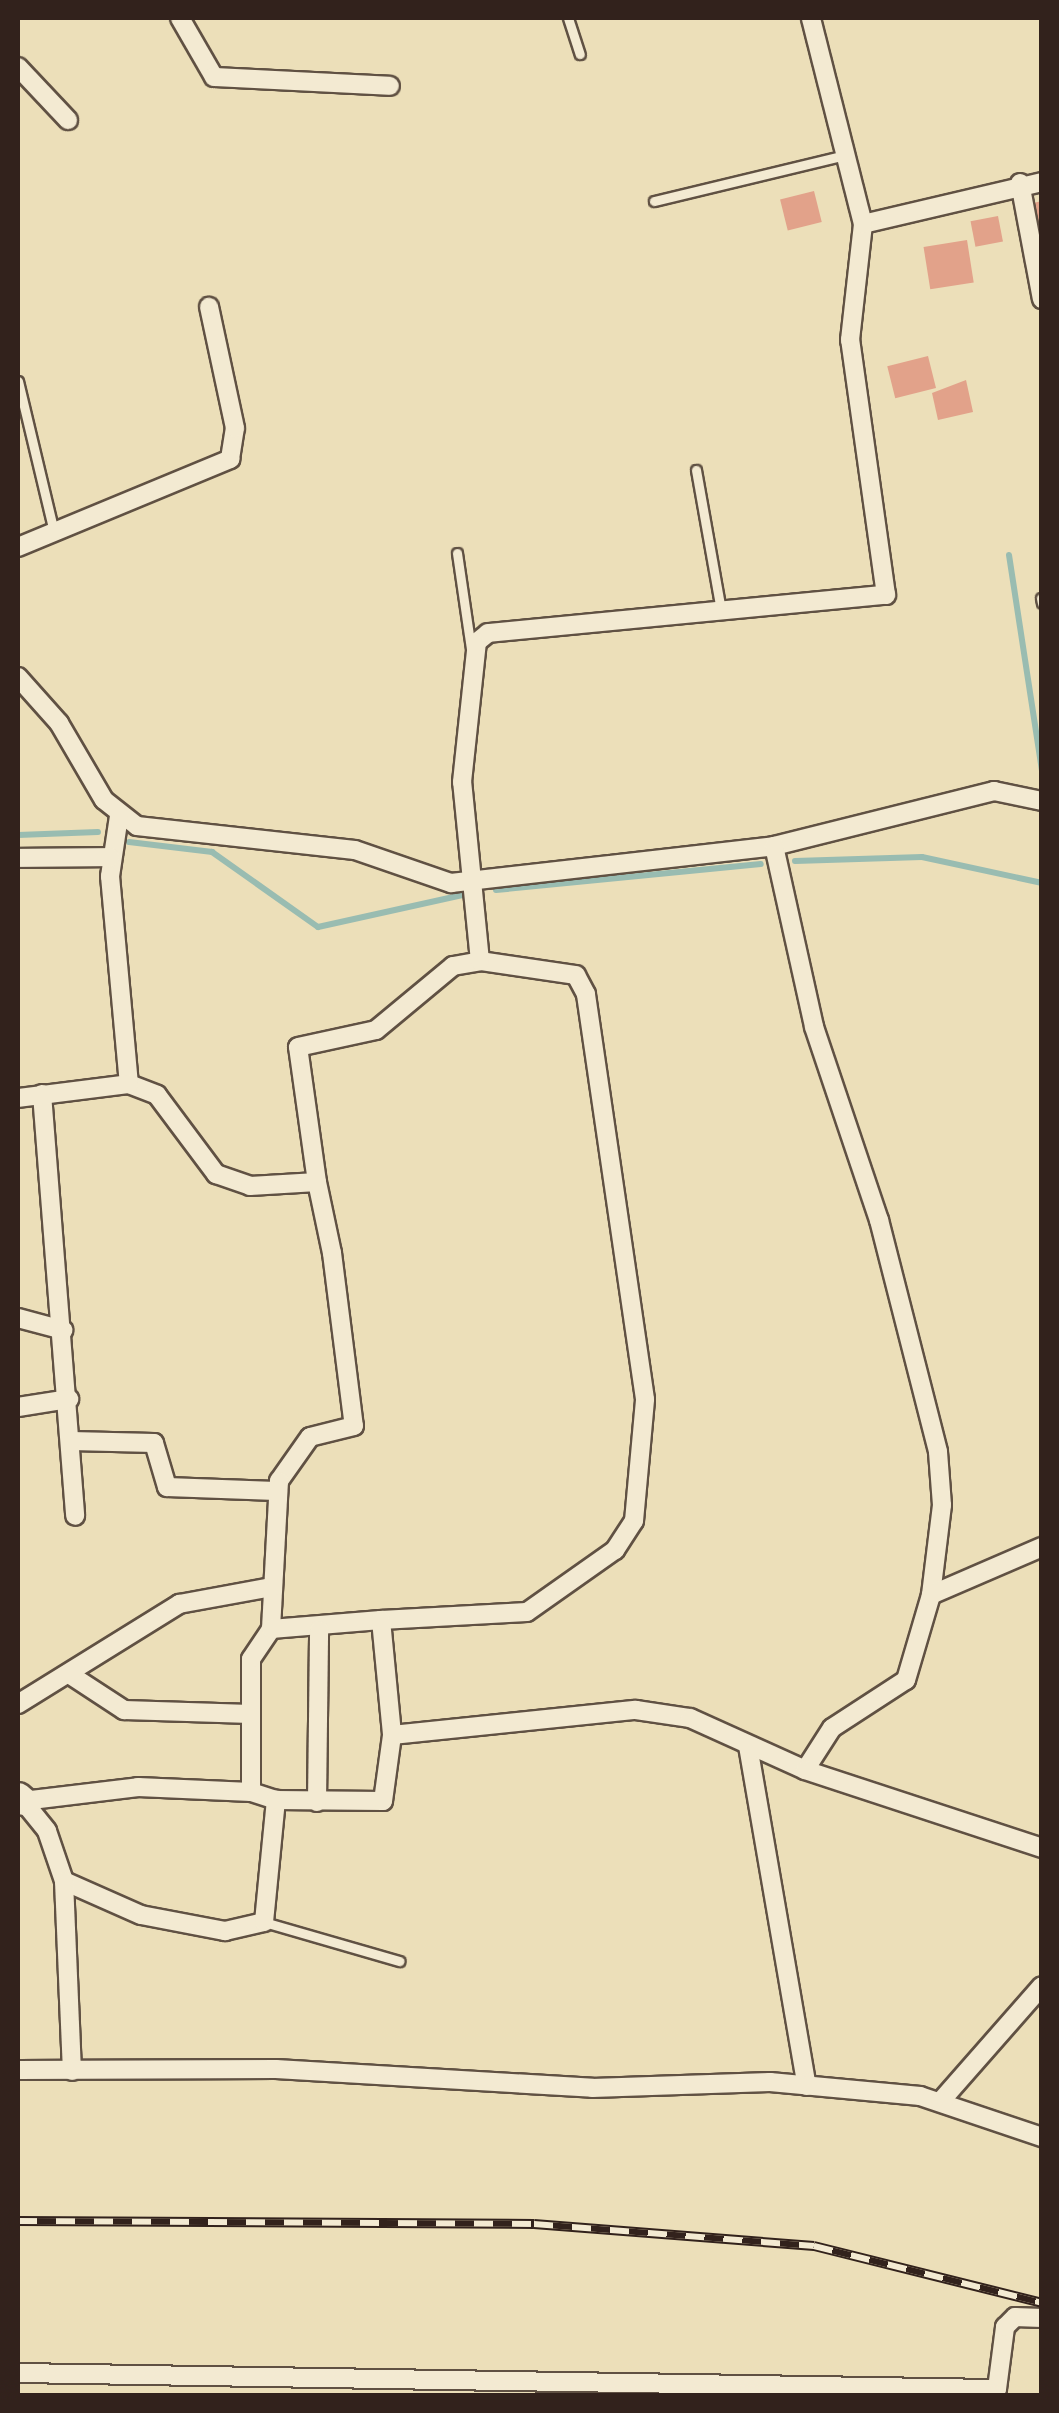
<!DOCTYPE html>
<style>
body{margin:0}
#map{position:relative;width:1059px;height:2413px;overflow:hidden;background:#ecdfb9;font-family:"Gentium Book Plus",serif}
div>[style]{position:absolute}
.stream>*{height:6px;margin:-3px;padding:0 3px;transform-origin:3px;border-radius:3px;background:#99bcb1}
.building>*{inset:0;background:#e2a28a;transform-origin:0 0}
.roads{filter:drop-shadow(2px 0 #605143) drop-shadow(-2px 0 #605143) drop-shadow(0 2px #605143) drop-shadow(0 -2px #605143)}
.lane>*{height:9px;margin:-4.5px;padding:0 4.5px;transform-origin:4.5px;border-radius:4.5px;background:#f3ead2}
.street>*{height:18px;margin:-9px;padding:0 9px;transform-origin:9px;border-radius:9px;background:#f3ead2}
.secondary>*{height:28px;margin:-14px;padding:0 14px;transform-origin:14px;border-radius:14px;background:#f3ead2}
.rail>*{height:10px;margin-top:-5px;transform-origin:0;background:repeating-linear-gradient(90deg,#f3ead2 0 19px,#32221c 0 38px);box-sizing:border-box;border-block:2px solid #32221c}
span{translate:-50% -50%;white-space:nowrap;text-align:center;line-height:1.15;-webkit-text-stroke:9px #f3ead2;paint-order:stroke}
.frame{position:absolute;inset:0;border:20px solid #32221c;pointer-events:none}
</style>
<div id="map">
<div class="stream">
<i style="left:1009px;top:555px;width:218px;rotate:81.3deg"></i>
<i style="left:18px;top:835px;width:80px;rotate:-2.1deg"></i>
<i style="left:129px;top:842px;width:84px;rotate:6.9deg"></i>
<i style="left:212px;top:852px;width:130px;rotate:35.3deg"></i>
<i style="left:318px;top:927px;width:148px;rotate:-12.5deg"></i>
<i style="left:795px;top:861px;width:127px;rotate:-1.8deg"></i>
<i style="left:922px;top:857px;width:123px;rotate:12.2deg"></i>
<i style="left:496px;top:890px;width:266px;rotate:-5.6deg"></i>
</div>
<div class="building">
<i style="left:814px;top:191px;width:32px;height:35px;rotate:76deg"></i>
<i style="clip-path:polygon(1042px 201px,1042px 242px,1038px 243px,1029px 204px)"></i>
<i style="left:998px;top:216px;width:26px;height:28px;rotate:79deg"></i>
<i style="left:967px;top:240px;width:43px;height:44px;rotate:81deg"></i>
<i style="left:928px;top:356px;width:33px;height:42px;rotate:76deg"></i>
<i style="clip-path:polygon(966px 380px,973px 412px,938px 420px,932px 393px)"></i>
</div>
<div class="roads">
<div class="lane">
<i style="left:568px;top:18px;width:38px;rotate:72deg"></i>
<i style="left:654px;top:201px;width:196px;rotate:-13.5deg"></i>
<i style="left:18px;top:381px;width:155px;rotate:76.6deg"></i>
<i style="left:696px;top:470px;width:142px;rotate:79.9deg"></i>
<i style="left:457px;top:553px;width:97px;rotate:81.7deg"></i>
<i style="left:1041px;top:598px;width:5px;rotate:79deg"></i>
<i style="left:264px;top:1922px;width:141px;rotate:16.1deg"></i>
</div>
<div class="street">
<i style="left:180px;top:18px;width:68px;rotate:60deg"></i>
<i style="left:214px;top:77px;width:176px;rotate:2.9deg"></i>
<i style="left:18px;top:67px;width:73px;rotate:46.7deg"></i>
<i style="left:1020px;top:183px;width:118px;rotate:79.3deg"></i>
<i style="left:863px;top:224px;width:184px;rotate:-13.2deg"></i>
<i style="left:18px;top:547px;width:230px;rotate:-22.5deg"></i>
<i style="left:230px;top:459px;width:31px;rotate:-81deg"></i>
<i style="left:235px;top:428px;width:124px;rotate:-102.1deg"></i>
<i style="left:18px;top:677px;width:62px;rotate:48.3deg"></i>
<i style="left:59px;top:723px;width:89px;rotate:59.7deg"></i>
<i style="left:104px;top:800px;width:42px;rotate:38.2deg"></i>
<i style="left:137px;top:826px;width:219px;rotate:6.3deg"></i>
<i style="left:355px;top:850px;width:102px;rotate:19deg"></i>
<i style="left:451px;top:883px;width:325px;rotate:-6.5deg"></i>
<i style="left:774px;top:846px;width:227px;rotate:-14deg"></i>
<i style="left:994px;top:791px;width:49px;rotate:11.8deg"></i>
<i style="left:119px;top:816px;width:61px;rotate:98.5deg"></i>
<i style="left:110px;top:876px;width:209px;rotate:84.8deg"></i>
<i style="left:129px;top:1084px;width:30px;rotate:21deg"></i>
<i style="left:157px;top:1095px;width:99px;rotate:53.2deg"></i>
<i style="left:216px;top:1174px;width:36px;rotate:19deg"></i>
<i style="left:250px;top:1186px;width:67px;rotate:-3.4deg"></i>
<i style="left:317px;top:1182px;width:73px;rotate:78.1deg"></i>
<i style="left:332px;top:1253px;width:174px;rotate:82.8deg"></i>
<i style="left:354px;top:1426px;width:45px;rotate:166deg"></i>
<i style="left:310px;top:1437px;width:54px;rotate:125.2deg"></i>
<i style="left:279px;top:1481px;width:148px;rotate:93.1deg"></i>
<i style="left:774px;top:846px;width:185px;rotate:77.5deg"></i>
<i style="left:814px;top:1027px;width:204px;rotate:71.4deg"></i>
<i style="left:879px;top:1220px;width:239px;rotate:75.7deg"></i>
<i style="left:938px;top:1452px;width:53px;rotate:85.7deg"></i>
<i style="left:942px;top:1505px;width:91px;rotate:97deg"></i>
<i style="left:18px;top:858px;width:92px;rotate:-0.6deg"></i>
<i style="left:42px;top:1094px;width:423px;rotate:85.5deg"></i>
<i style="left:18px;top:1098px;width:112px;rotate:-7.2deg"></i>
<i style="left:317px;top:1182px;width:136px;rotate:-98deg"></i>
<i style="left:298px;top:1047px;width:80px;rotate:-12.3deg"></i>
<i style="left:376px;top:1030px;width:100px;rotate:-39.7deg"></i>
<i style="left:453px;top:966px;width:27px;rotate:-10deg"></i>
<i style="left:18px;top:1318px;width:47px;rotate:14.9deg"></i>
<i style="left:18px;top:1407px;width:52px;rotate:-8.9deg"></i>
<i style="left:71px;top:1441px;width:83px;rotate:1.4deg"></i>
<i style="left:154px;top:1443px;width:46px;rotate:73.5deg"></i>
<i style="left:167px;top:1487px;width:109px;rotate:2.1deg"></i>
<i style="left:381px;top:1620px;width:146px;rotate:-3.1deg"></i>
<i style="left:527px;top:1612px;width:108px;rotate:-35.2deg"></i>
<i style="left:615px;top:1550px;width:35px;rotate:-57deg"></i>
<i style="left:634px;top:1521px;width:122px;rotate:-84.8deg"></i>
<i style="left:645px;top:1399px;width:409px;rotate:-98.3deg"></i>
<i style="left:586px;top:994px;width:21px;rotate:-118deg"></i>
<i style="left:576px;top:975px;width:97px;rotate:-171.7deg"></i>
<i style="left:480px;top:961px;width:180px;rotate:-95.7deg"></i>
<i style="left:462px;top:782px;width:141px;rotate:-83.9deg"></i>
<i style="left:477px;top:642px;width:14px;rotate:-39deg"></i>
<i style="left:488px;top:633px;width:400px;rotate:-5.5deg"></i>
<i style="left:886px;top:595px;width:258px;rotate:-98deg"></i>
<i style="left:850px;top:340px;width:117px;rotate:-83.6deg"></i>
<i style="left:863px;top:224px;width:212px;rotate:-104.2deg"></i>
<i style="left:69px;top:1674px;width:66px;rotate:33.2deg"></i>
<i style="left:124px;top:1710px;width:127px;rotate:1.8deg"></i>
<i style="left:18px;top:1704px;width:190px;rotate:-31.8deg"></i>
<i style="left:179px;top:1604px;width:95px;rotate:-10.4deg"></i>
<i style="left:748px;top:1746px;width:345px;rotate:80.2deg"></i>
<i style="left:805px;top:1770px;width:50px;rotate:-57.3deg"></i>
<i style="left:832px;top:1728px;width:88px;rotate:-33deg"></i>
<i style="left:906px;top:1680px;width:89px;rotate:-73.6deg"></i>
<i style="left:931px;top:1595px;width:121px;rotate:-23.4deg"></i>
<i style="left:276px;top:1800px;width:26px;rotate:-162deg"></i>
<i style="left:251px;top:1792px;width:133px;rotate:-90deg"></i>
<i style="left:251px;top:1659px;width:36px;rotate:-56deg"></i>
<i style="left:271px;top:1629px;width:110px;rotate:-4.7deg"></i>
<i style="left:381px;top:1620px;width:116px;rotate:84.5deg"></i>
<i style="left:23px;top:1801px;width:38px;rotate:51deg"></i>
<i style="left:47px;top:1831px;width:53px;rotate:71.2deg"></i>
<i style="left:64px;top:1881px;width:84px;rotate:23.8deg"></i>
<i style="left:141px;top:1915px;width:86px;rotate:10.8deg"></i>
<i style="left:225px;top:1931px;width:40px;rotate:-13deg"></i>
<i style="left:264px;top:1922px;width:123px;rotate:-84.4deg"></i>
<i style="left:276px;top:1800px;width:107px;rotate:0.5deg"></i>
<i style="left:383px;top:1801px;width:67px;rotate:-82.2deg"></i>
<i style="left:392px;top:1735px;width:245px;rotate:-5.9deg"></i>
<i style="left:636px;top:1710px;width:55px;rotate:8.4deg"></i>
<i style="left:690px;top:1718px;width:126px;rotate:24.3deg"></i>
<i style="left:805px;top:1770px;width:250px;rotate:18.2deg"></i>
<i style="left:23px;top:1801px;width:116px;rotate:-6.9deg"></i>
<i style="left:138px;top:1787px;width:113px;rotate:2.5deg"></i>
<i style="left:317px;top:1802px;width:172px;rotate:-89.3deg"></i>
<i style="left:64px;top:1881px;width:190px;rotate:87.6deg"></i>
<i style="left:18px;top:2070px;width:258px;rotate:-0.2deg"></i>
<i style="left:276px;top:2069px;width:317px;rotate:3.4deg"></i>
<i style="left:592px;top:2088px;width:178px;rotate:-1.9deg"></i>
<i style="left:770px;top:2082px;width:151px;rotate:5.3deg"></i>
<i style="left:920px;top:2096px;width:129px;rotate:18.6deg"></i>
<i style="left:940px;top:2102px;width:154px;rotate:-48.7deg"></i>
<i style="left:18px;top:2373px;width:979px;rotate:0.94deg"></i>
<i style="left:997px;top:2389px;width:63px;rotate:-82.6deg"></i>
<i style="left:1005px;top:2327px;width:14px;rotate:-45deg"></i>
<i style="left:1015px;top:2317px;width:27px;rotate:2deg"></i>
</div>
<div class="secondary">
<i style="left:18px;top:1797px;width:6px;rotate:39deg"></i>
</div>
</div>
<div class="rail">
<i style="left:18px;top:2221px;width:516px;rotate:0.33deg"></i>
<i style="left:534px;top:2224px;width:281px;rotate:4.5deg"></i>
<i style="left:814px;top:2246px;width:235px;rotate:14deg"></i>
</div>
<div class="frame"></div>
</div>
